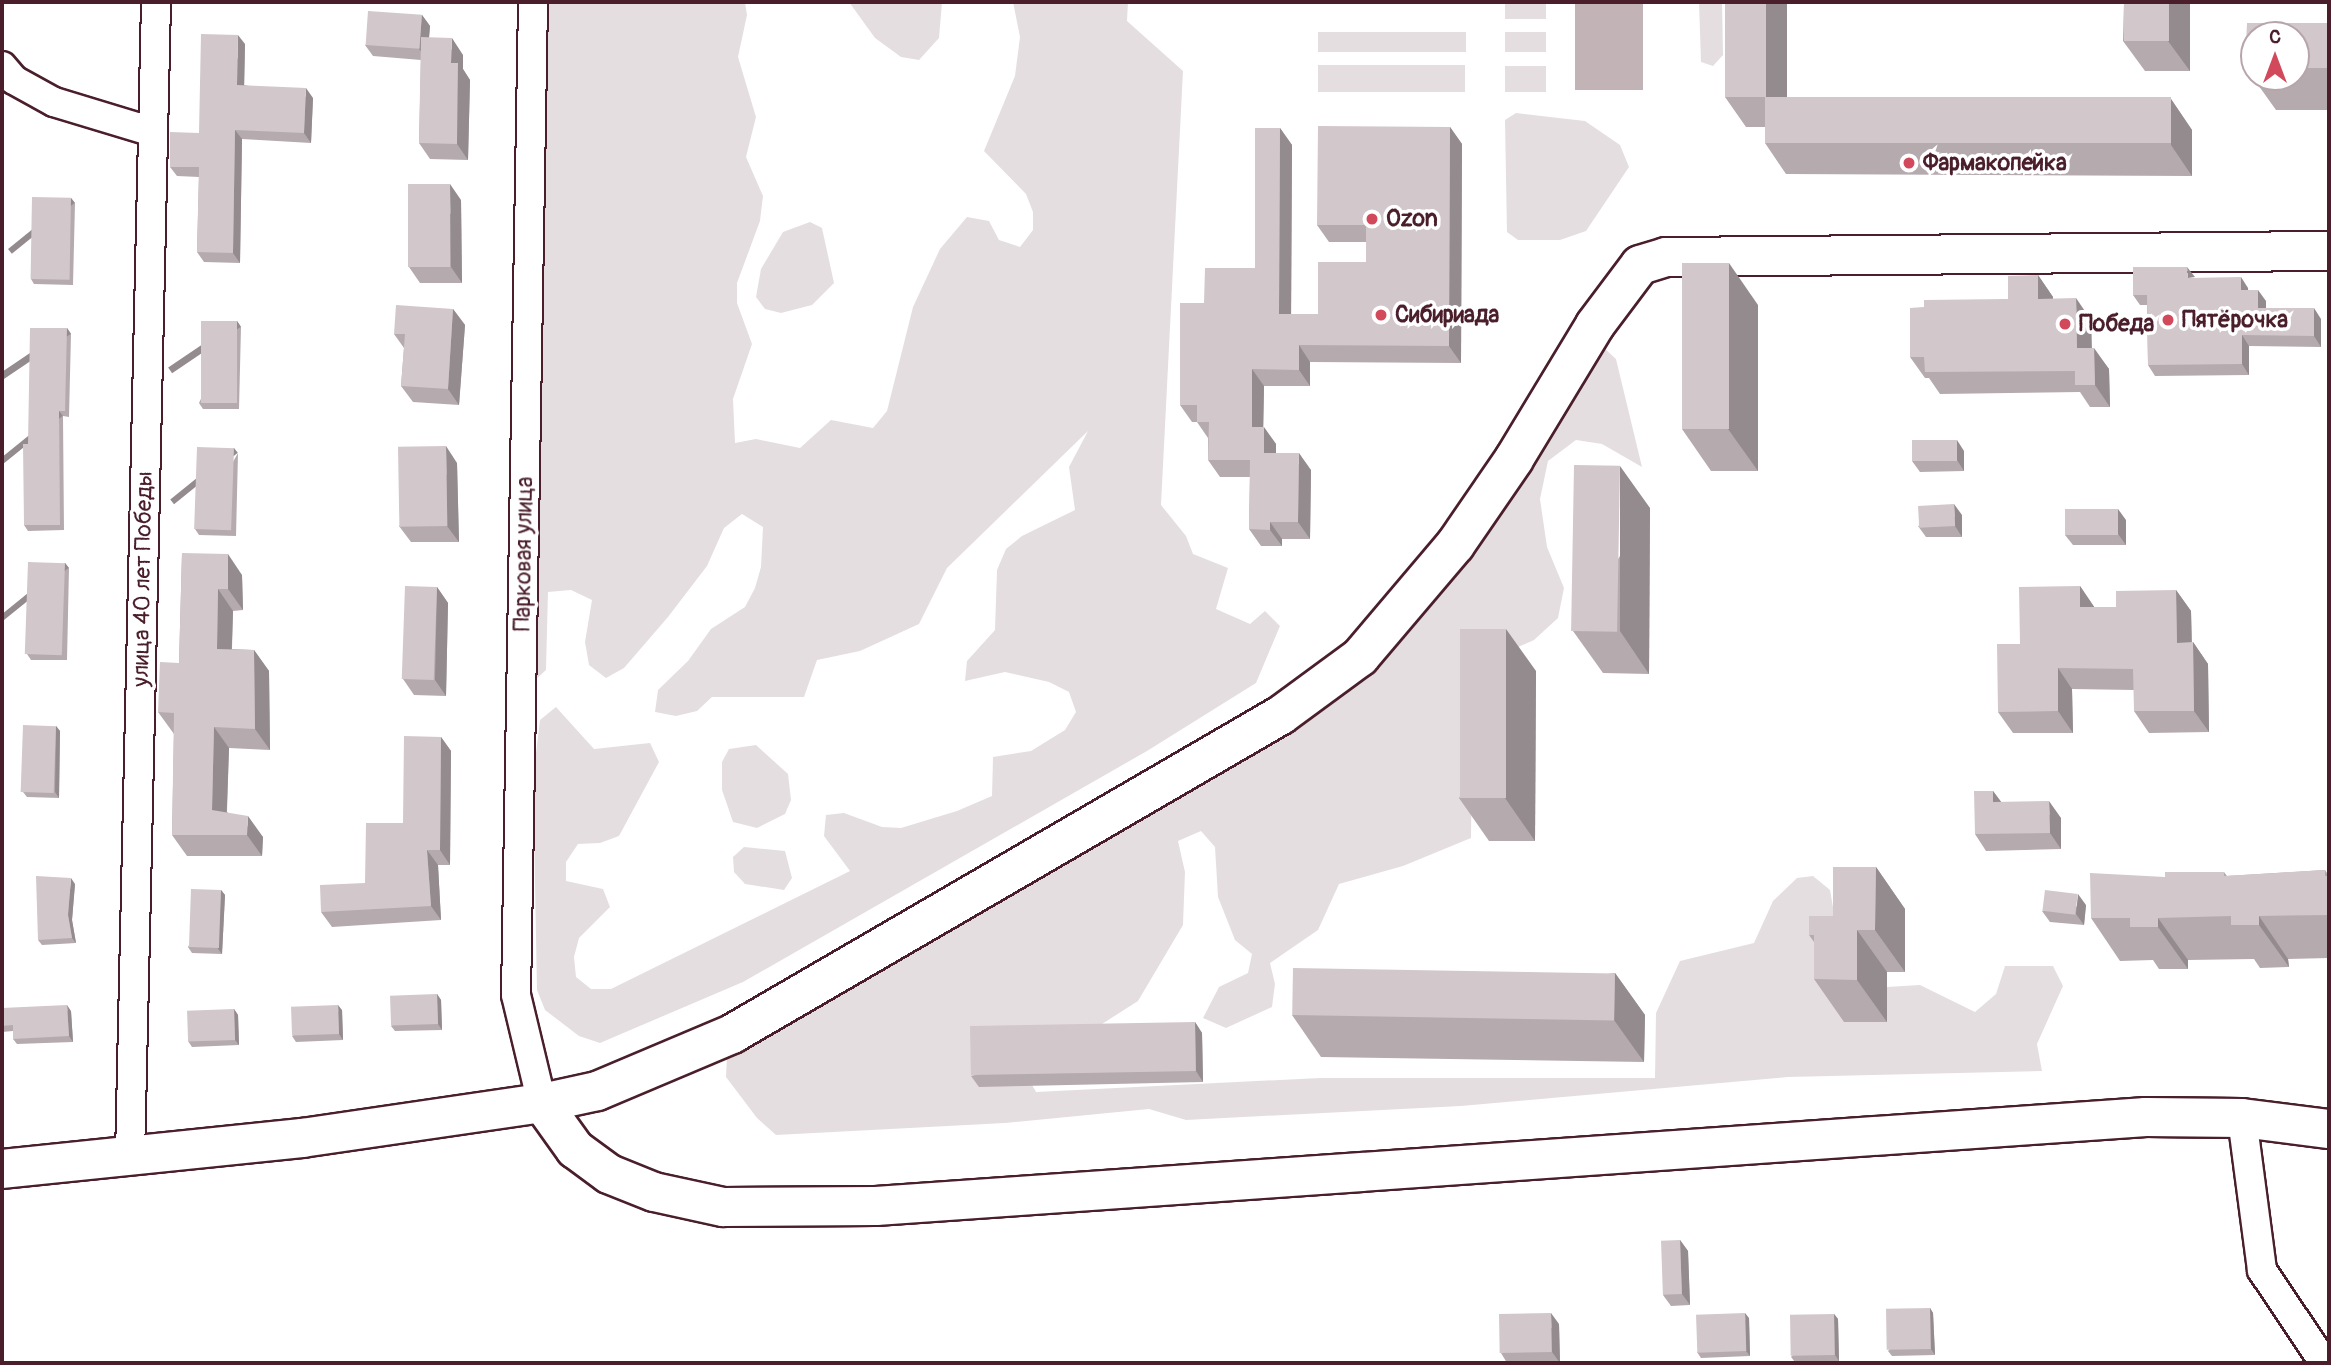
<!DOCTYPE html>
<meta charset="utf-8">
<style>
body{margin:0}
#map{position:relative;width:2331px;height:1365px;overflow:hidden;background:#fff;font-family:Pangolin,sans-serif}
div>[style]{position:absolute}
.green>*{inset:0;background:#e5dee0;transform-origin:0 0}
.water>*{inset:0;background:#c1b3b6;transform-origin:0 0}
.roads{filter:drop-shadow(2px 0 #4a1f2b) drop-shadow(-2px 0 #4a1f2b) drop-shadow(0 2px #4a1f2b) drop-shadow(0 -2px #4a1f2b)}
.street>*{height:28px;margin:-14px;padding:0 14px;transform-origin:14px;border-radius:14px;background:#fff}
.secondary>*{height:38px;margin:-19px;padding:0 19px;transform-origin:19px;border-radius:19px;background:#fff}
.wall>*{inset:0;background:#b5abaf}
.shaded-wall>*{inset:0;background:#938b8e;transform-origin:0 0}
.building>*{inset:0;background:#d2c7cb;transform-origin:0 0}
.dots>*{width:19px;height:19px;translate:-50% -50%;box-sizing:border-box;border:4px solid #fff;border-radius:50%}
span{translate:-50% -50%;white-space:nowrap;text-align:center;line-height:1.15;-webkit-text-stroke:7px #fff;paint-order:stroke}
.poi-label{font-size:23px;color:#4a1f2b;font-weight:700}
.left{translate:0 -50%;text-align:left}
.street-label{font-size:23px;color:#4a1f2b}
.frame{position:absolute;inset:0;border:4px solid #4a1f2b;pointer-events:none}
.north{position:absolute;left:2240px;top:21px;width:70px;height:70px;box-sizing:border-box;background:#fff;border:2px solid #b7a5aa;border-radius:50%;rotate:0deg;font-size:19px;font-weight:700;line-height:28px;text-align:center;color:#4a1f2b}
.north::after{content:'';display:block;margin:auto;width:24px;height:32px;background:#d1495b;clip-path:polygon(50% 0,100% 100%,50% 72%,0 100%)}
</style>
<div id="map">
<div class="green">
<i style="clip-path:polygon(543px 2px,745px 2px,747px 15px,738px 57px,756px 117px,746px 157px,763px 196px,760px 221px,737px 283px,737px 303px,752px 344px,733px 399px,735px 443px,756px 439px,800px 448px,831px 420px,873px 428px,887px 411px,913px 307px,940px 249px,967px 217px,989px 221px,999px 240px,1020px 247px,1033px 230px,1033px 212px,1026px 194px,984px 151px,1015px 76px,1020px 37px,1013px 2px,1128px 2px,1127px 21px,1183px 71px,1161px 505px,1186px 536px,1193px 554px,1228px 568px,1216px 609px,1250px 624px,1265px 611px,1280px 626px,1256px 683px,1147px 751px,743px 982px,600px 1043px,579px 1036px,545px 1010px,537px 990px,533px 778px,540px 720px,556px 707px,594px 749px,650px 743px,659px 762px,619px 836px,600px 843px,578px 844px,566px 862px,566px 881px,603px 889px,610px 907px,579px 938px,574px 957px,576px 977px,591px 989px,611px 989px,850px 871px,824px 836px,826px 815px,844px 813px,882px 827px,901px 828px,957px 811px,992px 796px,993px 757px,1031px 751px,1065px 730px,1076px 712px,1069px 692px,1049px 682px,1005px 672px,965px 681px,967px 661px,995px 630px,997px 570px,1006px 549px,1022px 536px,1075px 510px,1069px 467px,1088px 431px,947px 568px,919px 624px,860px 651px,817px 660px,804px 697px,712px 697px,697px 711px,676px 716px,655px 712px,658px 690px,688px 661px,711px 629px,745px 607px,755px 588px,761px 567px,763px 527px,742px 514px,724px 528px,707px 566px,668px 617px,624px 668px,606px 678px,589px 665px,585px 642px,592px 600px,571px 590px,548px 592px,546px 670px,533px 682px)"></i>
<i style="clip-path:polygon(849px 2px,942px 2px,939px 38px,919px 60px,901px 57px,875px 38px)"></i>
<i style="left:1505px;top:2px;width:41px;height:17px"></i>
<i style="clip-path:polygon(1699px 2px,1722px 2px,1723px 55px,1713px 66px,1701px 62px)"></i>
<i style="left:1318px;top:32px;width:148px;height:20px"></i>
<i style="left:1505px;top:32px;width:41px;height:20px"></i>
<i style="left:1318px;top:65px;width:147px;height:27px"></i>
<i style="left:1505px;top:66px;width:41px;height:26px"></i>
<i style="clip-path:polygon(1516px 113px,1585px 121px,1620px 145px,1629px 167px,1586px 231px,1560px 240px,1518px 240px,1507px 232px,1505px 120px)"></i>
<i style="clip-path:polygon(810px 222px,822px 228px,834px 283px,812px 305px,781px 313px,765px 309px,756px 297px,761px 269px,783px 232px)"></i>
<i style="clip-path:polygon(1604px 348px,1616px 359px,1642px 467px,1602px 444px,1576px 440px,1548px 461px,1540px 499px,1547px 547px,1564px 588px,1558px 618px,1534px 640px,1473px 667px,1471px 838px,1403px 866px,1339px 884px,1318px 930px,1270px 963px,1275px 984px,1272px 1007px,1226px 1028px,1203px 1018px,1219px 987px,1248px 973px,1252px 954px,1235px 940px,1218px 897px,1215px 847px,1201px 831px,1178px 841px,1185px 872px,1183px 925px,1138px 1001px,1102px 1024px,1047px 1044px,1026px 1074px,1036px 1092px,1320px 1078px,1655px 1078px,1656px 1013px,1680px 961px,1754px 943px,1773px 901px,1797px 878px,1813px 876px,1830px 890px,1837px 930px,1886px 1022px,1887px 987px,1920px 985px,1975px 1012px,1996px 994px,2005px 966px,2053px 966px,2063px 986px,2037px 1044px,2042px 1071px,1788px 1077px,1461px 1106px,1186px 1120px,1149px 1109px,1005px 1123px,776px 1135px,757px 1118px,726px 1077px,727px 1056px,1143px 820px,1309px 720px,1355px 685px,1422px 612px,1594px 350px)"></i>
<i style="clip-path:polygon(756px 745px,788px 774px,791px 800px,785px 814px,757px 828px,733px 822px,722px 790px,722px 762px,729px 749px)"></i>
<i style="clip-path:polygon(744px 847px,785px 851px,792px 878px,784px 890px,745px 884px,734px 872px,733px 857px)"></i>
</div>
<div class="water">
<i style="left:1575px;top:2px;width:68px;height:88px"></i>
</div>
<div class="roads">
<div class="street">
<i style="left:533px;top:2px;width:993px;rotate:90.98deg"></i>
<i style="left:516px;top:995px;width:111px;rotate:76.5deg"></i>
<i style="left:2px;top:66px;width:18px;rotate:49deg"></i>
<i style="left:14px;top:80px;width:46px;rotate:28.8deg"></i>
<i style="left:54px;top:102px;width:103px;rotate:16.9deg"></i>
<i style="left:2242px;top:1118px;width:153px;rotate:82.5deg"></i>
<i style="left:2262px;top:1270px;width:112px;rotate:56.3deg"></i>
<i style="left:130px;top:1157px;width:1155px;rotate:-88.71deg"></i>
</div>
<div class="secondary">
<i style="left:542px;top:1103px;width:57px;rotate:54.3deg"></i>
<i style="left:575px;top:1149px;width:42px;rotate:36.3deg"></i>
<i style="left:609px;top:1174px;width:48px;rotate:21.8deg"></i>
<i style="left:654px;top:1192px;width:71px;rotate:12.3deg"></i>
<i style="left:723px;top:1207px;width:153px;rotate:-0.4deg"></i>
<i style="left:876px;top:1206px;width:1273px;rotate:-4.01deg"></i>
<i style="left:2146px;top:1117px;width:96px;rotate:0.6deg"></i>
<i style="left:2242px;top:1118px;width:88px;rotate:7.2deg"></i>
<i style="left:2px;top:1169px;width:302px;rotate:-5.9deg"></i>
<i style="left:302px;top:1138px;width:243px;rotate:-8.3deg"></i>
<i style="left:542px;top:1103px;width:56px;rotate:-12.3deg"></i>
<i style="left:597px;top:1091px;width:147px;rotate:-22.9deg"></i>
<i style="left:732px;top:1034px;width:635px;rotate:-30.16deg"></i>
<i style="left:1281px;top:715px;width:98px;rotate:-36.3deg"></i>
<i style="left:1360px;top:657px;width:147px;rotate:-49.7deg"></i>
<i style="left:1455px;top:545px;width:104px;rotate:-55.5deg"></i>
<i style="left:1514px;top:459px;width:157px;rotate:-58.8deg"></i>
<i style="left:1595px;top:325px;width:75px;rotate:-53.1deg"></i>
<i style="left:1640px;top:265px;width:27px;rotate:-17deg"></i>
<i style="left:1666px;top:257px;width:663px;rotate:-0.52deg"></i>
</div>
</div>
<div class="wall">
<i style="clip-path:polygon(1725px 2px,1787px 2px,1787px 97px,2171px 99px,2192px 130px,2192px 176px,1786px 174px,1765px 143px,1765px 127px,1746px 127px,1725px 97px)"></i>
<i style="clip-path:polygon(2124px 2px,2190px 2px,2190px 71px,2145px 71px,2123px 41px)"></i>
<i style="clip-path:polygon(422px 15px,430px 26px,429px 38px,463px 55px,463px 69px,470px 80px,468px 160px,430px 159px,419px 143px,421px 60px,373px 56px,365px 45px)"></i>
<i style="clip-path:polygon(evenodd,2247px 23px,2329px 23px,2329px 110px,2276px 110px,2246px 68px,2247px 23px,2254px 35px,2296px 35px,2296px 77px,2254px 77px,2254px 35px)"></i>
<i style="clip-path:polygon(245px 44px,244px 85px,313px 98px,311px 143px,242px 139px,240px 263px,204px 262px,197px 252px,199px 177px,177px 176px,170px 167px,199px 133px)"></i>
<i style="clip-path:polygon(1450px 127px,1462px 144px,1461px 363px,1310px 362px,1310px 386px,1264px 386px,1263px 427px,1276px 444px,1276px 453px,1311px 470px,1310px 539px,1282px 539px,1282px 546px,1261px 546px,1249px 529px,1250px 477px,1220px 477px,1208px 460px,1208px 438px,1197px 422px,1192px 422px,1180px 405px,1204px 303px,1255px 268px,1280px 128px,1292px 145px,1291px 314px,1318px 314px,1366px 262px,1366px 242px,1329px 242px,1317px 225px)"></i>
<i style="clip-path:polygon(71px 198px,75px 203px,73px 285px,34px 284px,31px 279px)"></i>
<i style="clip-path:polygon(461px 200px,462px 283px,420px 283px,409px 267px)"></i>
<i style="clip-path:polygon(2038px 275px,2053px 297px,2053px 299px,2091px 320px,2092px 348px,2109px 369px,2110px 407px,2090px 407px,2080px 392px,1940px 394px,1929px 378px,1925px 378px,1910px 357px,1924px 307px,2008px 299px)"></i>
<i style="clip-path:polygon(2195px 278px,2248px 288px,2248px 290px,2266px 301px,2266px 308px,2321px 319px,2321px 347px,2249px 346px,2249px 375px,2155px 376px,2148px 365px,2147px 305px,2140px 305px,2133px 295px)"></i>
<i style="clip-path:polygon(1758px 305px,1758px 471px,1711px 471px,1682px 429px)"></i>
<i style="clip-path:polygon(453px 309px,465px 325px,459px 405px,413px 402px,401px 386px,404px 348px,394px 334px)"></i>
<i style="clip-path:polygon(237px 321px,241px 327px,239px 409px,203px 409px,199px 403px)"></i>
<i style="clip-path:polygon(67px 328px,71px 334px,69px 417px,63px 416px,64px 530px,28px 531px,24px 525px,28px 444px)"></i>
<i style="clip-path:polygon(1964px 451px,1964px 471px,1920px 472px,1912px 461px)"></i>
<i style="clip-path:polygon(238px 453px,236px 536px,199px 535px,195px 529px)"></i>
<i style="clip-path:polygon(457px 463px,459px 542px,411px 542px,399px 526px)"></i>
<i style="clip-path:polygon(1650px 508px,1649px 674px,1603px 673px,1573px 631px)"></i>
<i style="clip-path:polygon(1962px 515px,1962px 537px,1926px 537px,1918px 526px)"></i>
<i style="clip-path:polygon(2126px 520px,2126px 545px,2073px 545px,2065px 535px)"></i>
<i style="clip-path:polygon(182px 553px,242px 575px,243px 610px,233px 611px,232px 649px,254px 650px,269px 671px,270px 750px,229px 748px,227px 812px,263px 837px,262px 856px,187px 856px,172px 835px,174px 734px,158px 712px,179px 663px)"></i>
<i style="clip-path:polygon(65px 563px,69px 568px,67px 660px,31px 660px,27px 654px)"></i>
<i style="clip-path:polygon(2080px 586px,2094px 607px,2116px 607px,2176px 590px,2191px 611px,2192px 642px,2193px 642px,2208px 664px,2209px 732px,2149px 733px,2134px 711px,2134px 690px,2072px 689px,2073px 733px,2013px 733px,1998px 712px,2020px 644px)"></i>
<i style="clip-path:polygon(437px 587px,448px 603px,446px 696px,414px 695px,403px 679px)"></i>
<i style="clip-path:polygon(1536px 671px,1535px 841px,1489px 841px,1459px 798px)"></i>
<i style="clip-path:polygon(56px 726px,60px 731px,59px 798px,27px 797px,23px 792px)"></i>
<i style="clip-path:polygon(441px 737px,451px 751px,450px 865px,438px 865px,441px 920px,332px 927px,321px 912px,365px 883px,403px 823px)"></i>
<i style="clip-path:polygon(1993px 791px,2001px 802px,2061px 818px,2061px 849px,1986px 851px,1975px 834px)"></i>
<i style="clip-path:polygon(1876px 867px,1905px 909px,1905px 972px,1887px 972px,1887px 1022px,1844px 1022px,1814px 979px,1814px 942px,1809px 935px,1833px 916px)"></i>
<i style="clip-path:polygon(2325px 870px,2329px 876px,2329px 958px,2288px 959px,2289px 967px,2260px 968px,2254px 959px,2188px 960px,2188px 969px,2159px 969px,2153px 960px,2120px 961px,2091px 918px,2165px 877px,2224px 872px,2227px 876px)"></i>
<i style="clip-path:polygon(75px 884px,72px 920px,76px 943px,42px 945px,38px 940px)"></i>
<i style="clip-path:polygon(221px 890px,225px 895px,222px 954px,192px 953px,188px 947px)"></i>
<i style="clip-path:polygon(2086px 905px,2084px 925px,2050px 922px,2042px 911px)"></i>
<i style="clip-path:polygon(1615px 973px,1645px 1015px,1644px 1062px,1321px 1057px,1292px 1015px)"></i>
<i style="clip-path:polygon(437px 994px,441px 1000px,442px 1030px,395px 1031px,391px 1026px)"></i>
<i style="clip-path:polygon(2px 1008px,71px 1011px,73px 1042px,17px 1044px,13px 1039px,13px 1031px,2px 1032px)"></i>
<i style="clip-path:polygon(234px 1009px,238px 1015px,239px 1045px,192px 1047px,188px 1041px)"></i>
<i style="clip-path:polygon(342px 1010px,343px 1040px,296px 1042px,292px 1036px)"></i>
<i style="clip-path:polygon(1195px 1022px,1202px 1033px,1203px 1082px,979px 1087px,971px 1076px)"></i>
<i style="clip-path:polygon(1680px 1240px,1688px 1251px,1690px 1305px,1671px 1306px,1663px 1295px)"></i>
<i style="clip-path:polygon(1930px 1308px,1933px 1313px,1935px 1355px,1892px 1356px,1888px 1351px)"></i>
<i style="clip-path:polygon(1834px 1314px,1838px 1319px,1839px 1361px,1795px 1362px,1791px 1357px)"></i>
<i style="clip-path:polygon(1749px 1318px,1750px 1356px,1701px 1358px,1697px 1352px)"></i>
<i style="clip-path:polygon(1559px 1324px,1560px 1363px,1507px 1363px,1501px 1353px)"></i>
</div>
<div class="shaded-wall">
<i style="clip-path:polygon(1766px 2px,1787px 2px,1787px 128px,1765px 97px)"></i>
<i style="clip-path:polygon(2169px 2px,2190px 2px,2190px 71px,2168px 41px)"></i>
<i style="clip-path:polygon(422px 15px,430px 26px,427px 60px,419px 49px)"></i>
<i style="clip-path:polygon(238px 35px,245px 44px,244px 94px,237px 85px)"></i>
<i style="clip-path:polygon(452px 38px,463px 55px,463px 69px,470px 80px,468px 160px,457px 144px,451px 63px)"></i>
<i style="clip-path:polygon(306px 88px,313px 98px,311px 143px,304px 133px)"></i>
<i style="clip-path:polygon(2171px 99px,2192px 130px,2192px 176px,2171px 145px)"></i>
<i style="clip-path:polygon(1450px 127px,1462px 144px,1461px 363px,1449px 346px)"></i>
<i style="clip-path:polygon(1280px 128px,1292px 145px,1291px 331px,1279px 314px)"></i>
<i style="clip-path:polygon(235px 130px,242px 139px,240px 263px,233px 253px)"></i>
<i style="clip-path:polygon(450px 184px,461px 200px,462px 283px,451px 267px)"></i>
<i style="left:71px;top:198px;width:6px;height:81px;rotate:51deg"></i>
<i style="clip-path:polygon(1729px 263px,1758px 305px,1758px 471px,1728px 429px)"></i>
<i style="clip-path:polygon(2187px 267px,2195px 277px,2188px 278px)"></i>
<i style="clip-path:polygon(2038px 275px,2053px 297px,2053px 320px,2038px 299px)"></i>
<i style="clip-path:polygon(2241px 277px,2248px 288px,2249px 301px,2241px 290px)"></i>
<i style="clip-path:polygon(2258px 290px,2266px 301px,2266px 319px,2258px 308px)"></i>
<i style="clip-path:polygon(2076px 298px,2091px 320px,2092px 369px,2077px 348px)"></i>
<i style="clip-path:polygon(2314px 308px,2321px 319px,2321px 347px,2314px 336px)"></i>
<i style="clip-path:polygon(453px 309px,465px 325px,459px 405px,448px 389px)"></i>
<i style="left:237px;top:321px;width:7px;height:83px;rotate:56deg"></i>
<i style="left:67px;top:328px;width:7px;height:83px;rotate:56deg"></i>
<i style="clip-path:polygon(2242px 335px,2249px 346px,2249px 375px,2242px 364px)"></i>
<i style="clip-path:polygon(1299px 345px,1310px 362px,1310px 386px,1299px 370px)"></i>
<i style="clip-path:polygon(2094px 348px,2109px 369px,2110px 407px,2095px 385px)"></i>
<i style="clip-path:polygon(1252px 369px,1264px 386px,1263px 444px,1252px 427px)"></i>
<i style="left:59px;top:411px;width:6px;height:114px;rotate:51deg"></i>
<i style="clip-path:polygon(1264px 427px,1276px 444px,1276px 470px,1264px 453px)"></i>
<i style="clip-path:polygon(1957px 440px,1964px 451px,1964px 471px,1957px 460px)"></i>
<i style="clip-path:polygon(446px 446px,457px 463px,459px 542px,447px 526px)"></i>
<i style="left:234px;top:448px;width:6px;height:82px;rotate:51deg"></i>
<i style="clip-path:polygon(1299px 453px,1311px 470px,1310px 539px,1298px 522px)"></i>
<i style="clip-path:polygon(1620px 466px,1650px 508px,1649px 674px,1620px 631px)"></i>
<i style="clip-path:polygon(1954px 504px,1962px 515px,1962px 537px,1955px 526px)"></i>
<i style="clip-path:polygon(2118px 509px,2126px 520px,2126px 545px,2118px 534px)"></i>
<i style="clip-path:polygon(1270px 522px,1282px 539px,1282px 546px,1270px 530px)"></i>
<i style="clip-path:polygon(228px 554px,242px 575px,243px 610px,228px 589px)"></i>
<i style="left:65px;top:563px;width:6px;height:92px;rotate:51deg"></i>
<i style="clip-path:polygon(2080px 586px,2095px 608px,2080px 607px)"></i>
<i style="clip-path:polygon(437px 587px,448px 603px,446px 696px,435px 680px)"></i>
<i style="clip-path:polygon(218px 589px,233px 611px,231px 670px,217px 649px)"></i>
<i style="clip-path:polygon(2176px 590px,2191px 611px,2192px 664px,2177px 643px)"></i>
<i style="clip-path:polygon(1506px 629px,1536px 671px,1535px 841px,1505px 798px)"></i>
<i style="clip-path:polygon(2193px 642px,2208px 664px,2209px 732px,2194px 711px)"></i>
<i style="clip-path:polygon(254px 650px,269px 671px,270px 750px,255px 729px)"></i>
<i style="clip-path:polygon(2058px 668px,2072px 689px,2073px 733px,2058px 711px)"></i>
<i style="clip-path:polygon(56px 726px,60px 731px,59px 798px,55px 792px)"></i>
<i style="clip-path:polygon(214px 727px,229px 748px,226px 831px,212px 810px)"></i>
<i style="clip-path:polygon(441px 737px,451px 751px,450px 865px,440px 850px)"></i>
<i style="clip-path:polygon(1993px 791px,2005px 807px,1993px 802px)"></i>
<i style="clip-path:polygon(2049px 801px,2061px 818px,2061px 849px,2050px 833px)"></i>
<i style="clip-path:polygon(248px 816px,263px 837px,262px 856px,247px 835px)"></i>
<i style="clip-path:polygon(427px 850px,438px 865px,441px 920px,431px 906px)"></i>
<i style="clip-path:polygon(1876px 867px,1905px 909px,1905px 972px,1875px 930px)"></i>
<i style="clip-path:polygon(71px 878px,75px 884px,72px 920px,76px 943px,72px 938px,68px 915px)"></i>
<i style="clip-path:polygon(221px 890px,225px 895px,222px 954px,218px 949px)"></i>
<i style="clip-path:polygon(2078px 894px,2086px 905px,2084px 925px,2076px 914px)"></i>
<i style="clip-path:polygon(2259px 916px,2288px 959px,2289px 967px,2259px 925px)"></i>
<i style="clip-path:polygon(2158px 918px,2188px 960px,2188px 969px,2158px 927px)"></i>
<i style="clip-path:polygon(1857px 930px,1887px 972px,1887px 1022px,1857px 980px)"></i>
<i style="clip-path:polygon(1615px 973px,1645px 1015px,1644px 1062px,1614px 1020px)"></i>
<i style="clip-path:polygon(437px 994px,441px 1000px,442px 1030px,438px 1024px)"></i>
<i style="clip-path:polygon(67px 1005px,71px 1011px,73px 1042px,69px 1036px)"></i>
<i style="clip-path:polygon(338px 1005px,342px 1010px,343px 1040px,339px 1034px)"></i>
<i style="clip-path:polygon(234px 1009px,238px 1015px,239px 1045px,235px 1040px)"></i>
<i style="clip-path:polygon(1195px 1022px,1202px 1033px,1203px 1082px,1196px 1071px)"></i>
<i style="clip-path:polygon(1680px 1240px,1688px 1251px,1690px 1305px,1682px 1294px)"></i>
<i style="clip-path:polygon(1930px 1308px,1933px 1313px,1935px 1355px,1931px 1349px)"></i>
<i style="clip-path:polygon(1551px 1313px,1559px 1324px,1560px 1363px,1552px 1352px)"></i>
<i style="clip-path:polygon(1745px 1313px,1749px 1318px,1750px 1356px,1746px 1351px)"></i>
<i style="clip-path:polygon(1834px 1314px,1838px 1319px,1839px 1361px,1835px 1355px)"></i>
</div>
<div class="building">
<i style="left:1725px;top:2px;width:41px;height:95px"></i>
<i style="left:2124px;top:2px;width:45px;height:39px"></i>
<i style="left:368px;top:11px;width:54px;height:34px;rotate:4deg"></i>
<i style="clip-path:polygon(2247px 23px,2329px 23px,2329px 68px,2296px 68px,2296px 35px,2254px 35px,2254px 68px,2246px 68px)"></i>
<i style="clip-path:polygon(201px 34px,238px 35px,237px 85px,306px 88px,304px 133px,235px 130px,233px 253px,197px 252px,199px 167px,170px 167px,170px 132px,199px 133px)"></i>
<i style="clip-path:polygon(421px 37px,452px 38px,451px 63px,458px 63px,457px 144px,419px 143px)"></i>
<i style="left:1765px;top:97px;width:406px;height:46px"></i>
<i style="clip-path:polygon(1318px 126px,1450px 127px,1449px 346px,1299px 345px,1299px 370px,1252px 369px,1252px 427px,1264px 427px,1264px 453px,1299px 453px,1298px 522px,1270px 522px,1270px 530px,1249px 529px,1250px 460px,1208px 460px,1209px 422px,1197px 422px,1197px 405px,1180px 405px,1180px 303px,1204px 303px,1205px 268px,1255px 268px,1255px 128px,1280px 128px,1279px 314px,1318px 314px,1318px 262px,1366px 262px,1366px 225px,1317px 225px)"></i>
<i style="left:408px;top:184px;width:42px;height:83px"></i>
<i style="left:32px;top:197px;width:39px;height:82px;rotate:1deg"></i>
<i style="left:1682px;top:263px;width:47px;height:166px"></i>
<i style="clip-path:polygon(2133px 267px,2187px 267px,2188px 278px,2241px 277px,2241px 290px,2258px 290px,2258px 308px,2314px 308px,2314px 336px,2242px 335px,2242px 364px,2148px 365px,2147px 295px,2133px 295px)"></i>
<i style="clip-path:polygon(2038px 275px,2038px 299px,2076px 298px,2077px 348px,2094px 348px,2095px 385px,2075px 385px,2075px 371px,1925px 372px,1924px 357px,1910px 357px,1910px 308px,1924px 307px,1924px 300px,2008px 299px,2008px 276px)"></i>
<i style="clip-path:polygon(396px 305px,453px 309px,448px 389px,401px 386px,405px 334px,394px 334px)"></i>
<i style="left:201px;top:321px;width:36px;height:82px"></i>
<i style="clip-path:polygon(30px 328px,67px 328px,65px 411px,59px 411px,60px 525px,24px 525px,23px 444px,28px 444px)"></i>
<i style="left:1912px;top:440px;width:45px;height:21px"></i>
<i style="left:446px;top:446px;width:80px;height:48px;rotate:89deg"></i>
<i style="left:197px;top:447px;width:37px;height:82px;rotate:2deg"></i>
<i style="left:1574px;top:465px;width:46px;height:166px;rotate:1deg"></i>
<i style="left:1954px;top:504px;width:22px;height:36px;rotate:87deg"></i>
<i style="left:2065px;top:509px;width:53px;height:26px"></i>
<i style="clip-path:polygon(182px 553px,228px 554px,228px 589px,218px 589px,217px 649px,254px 650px,255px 729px,214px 727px,212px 810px,248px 816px,247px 835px,172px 835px,174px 713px,158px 712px,160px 662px,179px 663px)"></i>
<i style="left:28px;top:562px;width:37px;height:92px;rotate:2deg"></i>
<i style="left:405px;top:586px;width:32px;height:93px;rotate:2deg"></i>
<i style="clip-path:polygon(2080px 586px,2080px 607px,2116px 607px,2116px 591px,2176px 590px,2177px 643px,2193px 642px,2194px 711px,2134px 711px,2133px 669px,2058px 668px,2058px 711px,1998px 712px,1997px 644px,2020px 644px,2019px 587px)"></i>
<i style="left:1460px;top:629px;width:46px;height:169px"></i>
<i style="left:23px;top:725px;width:33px;height:67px;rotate:2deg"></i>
<i style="clip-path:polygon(404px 736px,441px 737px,440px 850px,427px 850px,431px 906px,321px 912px,320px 885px,365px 883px,366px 823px,403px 823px)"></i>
<i style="clip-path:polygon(1974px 791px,1993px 791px,1993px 802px,2049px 801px,2050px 833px,1975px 834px)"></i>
<i style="clip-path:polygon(1833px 867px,1876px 867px,1875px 930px,1857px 930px,1857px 980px,1814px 979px,1814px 935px,1809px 935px,1809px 916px,1833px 916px)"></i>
<i style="clip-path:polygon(2325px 870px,2325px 876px,2329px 876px,2329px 915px,2259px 916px,2259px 925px,2231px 925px,2231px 916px,2158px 918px,2158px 927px,2130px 927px,2130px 918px,2091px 918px,2090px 873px,2165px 877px,2165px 872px,2224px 872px,2224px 876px)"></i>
<i style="clip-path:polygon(36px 876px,71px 878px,68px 915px,72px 938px,38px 940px)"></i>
<i style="left:191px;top:889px;width:30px;height:58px;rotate:2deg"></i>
<i style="left:2045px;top:890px;width:33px;height:21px;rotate:7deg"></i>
<i style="left:1293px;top:968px;width:322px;height:47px;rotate:1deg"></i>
<i style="left:437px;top:994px;width:30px;height:47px;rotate:88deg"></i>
<i style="clip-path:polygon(67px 1005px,69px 1036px,13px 1039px,13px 1025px,2px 1026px,2px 1008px)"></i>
<i style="left:338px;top:1005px;width:29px;height:47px;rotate:88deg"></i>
<i style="left:234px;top:1009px;width:31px;height:47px;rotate:88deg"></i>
<i style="left:1195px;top:1022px;width:49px;height:225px;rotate:89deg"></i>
<i style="left:1680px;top:1240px;width:54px;height:19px;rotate:88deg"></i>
<i style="left:1930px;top:1308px;width:41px;height:44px;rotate:89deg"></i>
<i style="left:1551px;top:1313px;width:39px;height:52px;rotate:89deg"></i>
<i style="left:1745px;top:1313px;width:38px;height:49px;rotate:88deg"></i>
<i style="left:1834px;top:1314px;width:41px;height:44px;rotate:89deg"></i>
</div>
<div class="dots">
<i style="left:1909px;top:163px;background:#d1495b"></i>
<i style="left:1372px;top:219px;background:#d1495b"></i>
<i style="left:1381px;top:315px;background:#d1495b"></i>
<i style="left:2168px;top:320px;background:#d1495b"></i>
<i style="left:2065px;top:324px;background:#d1495b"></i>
</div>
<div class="poi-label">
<span class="left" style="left:1923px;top:163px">Фармакопейка</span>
<span class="left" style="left:1386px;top:219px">Ozon</span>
<span class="left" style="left:1395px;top:315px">Сибириада</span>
<span class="left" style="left:2182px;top:320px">Пятёрочка</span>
<span class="left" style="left:2079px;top:324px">Победа</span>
</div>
<div class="street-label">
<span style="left:524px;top:554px;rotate:-89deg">Парковая улица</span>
<span style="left:143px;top:579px;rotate:-89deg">улица 40 лет Победы</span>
</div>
<div class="frame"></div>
<div class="north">С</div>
</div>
